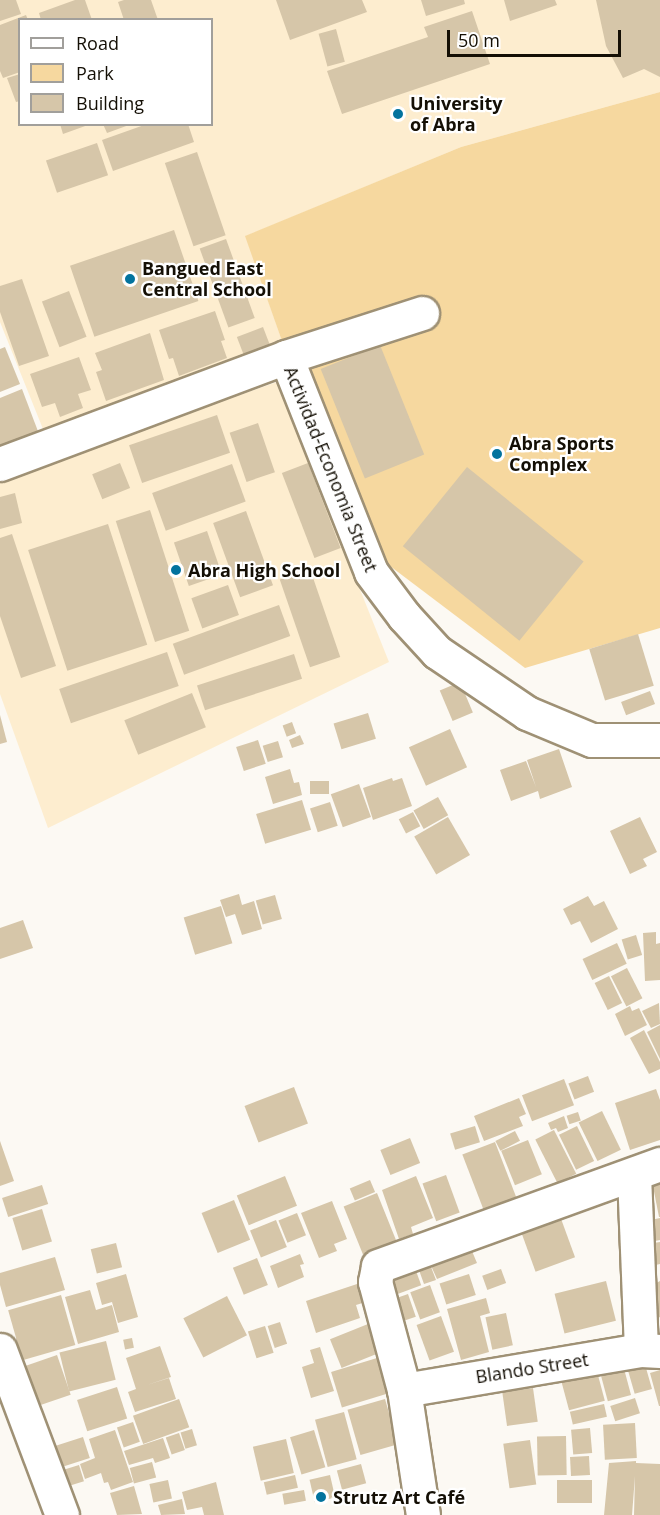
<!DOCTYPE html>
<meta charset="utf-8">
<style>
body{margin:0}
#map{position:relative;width:660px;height:1515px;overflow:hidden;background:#fcf9f3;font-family:"Open Sans",sans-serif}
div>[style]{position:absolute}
.built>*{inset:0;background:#fdedcf}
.green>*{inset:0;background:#f6d89f}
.building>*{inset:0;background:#d6c6a9;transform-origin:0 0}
.roads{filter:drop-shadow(2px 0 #9f9175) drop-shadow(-2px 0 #9f9175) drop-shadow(0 2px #9f9175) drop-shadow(0 -2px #9f9175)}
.minor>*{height:33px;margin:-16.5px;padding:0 16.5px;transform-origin:16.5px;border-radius:16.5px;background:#fff}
.dots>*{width:16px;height:16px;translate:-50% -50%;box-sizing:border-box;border:3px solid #fff;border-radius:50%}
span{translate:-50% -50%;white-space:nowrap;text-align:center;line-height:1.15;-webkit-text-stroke:4.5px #fff;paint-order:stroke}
.poi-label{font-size:18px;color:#140f05;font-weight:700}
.left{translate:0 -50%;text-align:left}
.street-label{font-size:18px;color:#140f05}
.legend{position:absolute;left:18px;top:18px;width:195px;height:108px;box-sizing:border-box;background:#fff;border:2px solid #a19f9b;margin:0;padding:8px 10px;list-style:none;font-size:18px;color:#140f05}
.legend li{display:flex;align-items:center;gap:12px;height:30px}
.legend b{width:30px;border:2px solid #a19f9b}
.scale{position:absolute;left:447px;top:30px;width:174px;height:27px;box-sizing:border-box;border:3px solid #140f05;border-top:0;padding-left:8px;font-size:18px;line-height:21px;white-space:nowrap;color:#140f05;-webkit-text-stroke:4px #fff;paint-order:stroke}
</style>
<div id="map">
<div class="built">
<i style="clip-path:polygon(evenodd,0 0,660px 0,660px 92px,461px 147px,246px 236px,283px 344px,47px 439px,0 322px,0 0,20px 20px,212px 20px,212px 124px,20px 124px,20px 20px)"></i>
<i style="clip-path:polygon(277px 382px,389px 662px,48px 828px,0 694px,0 478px)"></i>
</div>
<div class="green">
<i style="clip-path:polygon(660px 92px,660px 628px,525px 668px,386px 563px,283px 344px,245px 236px,461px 147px)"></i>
</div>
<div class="building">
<i style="clip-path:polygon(0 0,16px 0,21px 14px,0 21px)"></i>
<i style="clip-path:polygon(75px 0,85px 0,92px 20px,41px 20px,39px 13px)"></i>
<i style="clip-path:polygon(124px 0,151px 0,158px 20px,124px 20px,118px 2px)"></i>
<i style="clip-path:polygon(276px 0,362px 0,367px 12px,290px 40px)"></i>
<i style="clip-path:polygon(421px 0,464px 0,465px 4px,426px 16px)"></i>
<i style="clip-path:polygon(504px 0,555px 0,557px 5px,510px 21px)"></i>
<i style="clip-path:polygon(596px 0,660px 0,660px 77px,644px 69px,623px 78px,606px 46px)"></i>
<i style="clip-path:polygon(472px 11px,490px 64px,342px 114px,327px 71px,428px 37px,424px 27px)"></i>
<i style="clip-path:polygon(26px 15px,28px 20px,20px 20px,20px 72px,3px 78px,0 71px,0 25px)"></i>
<i style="left:336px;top:29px;width:34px;height:18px;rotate:75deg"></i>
<i style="clip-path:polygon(20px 74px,20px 101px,16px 102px,7px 78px)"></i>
<i style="clip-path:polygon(60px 124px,88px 124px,88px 125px,63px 134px)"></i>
<i style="clip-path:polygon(103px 124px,129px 124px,129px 125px,107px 133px)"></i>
<i style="clip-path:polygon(147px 124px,188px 124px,194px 142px,113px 171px,102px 140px)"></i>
<i style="left:97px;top:143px;width:34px;height:54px;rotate:71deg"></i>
<i style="left:197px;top:152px;width:88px;height:34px;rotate:71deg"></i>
<i style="left:174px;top:230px;width:75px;height:110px;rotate:71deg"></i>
<i style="left:226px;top:239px;width:84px;height:28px;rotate:70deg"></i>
<i style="clip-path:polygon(22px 279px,49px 356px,19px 366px,0 312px,0 286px)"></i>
<i style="left:69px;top:291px;width:49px;height:29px;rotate:69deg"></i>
<i style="clip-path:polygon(215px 311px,225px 340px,221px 341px,227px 358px,179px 376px,173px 358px,169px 359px,159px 330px)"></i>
<i style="left:263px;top:327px;width:19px;height:28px;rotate:69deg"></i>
<i style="clip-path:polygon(150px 333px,164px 380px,106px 401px,96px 372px,102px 370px,95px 353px)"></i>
<i style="left:380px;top:345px;width:118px;height:64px;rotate:68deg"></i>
<i style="clip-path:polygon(5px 347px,20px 384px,0 392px,0 349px)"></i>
<i style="clip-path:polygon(79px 357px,91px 390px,78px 394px,83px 408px,60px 417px,55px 403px,42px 407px,30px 374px)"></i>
<i style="clip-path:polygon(22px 389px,39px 434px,0 449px,0 398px)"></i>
<i style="left:217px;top:415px;width:40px;height:93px;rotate:71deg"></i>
<i style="left:258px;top:423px;width:52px;height:30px;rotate:71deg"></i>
<i style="left:120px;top:463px;width:27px;height:30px;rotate:68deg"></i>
<i style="left:308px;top:463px;width:91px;height:28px;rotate:69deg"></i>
<i style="left:232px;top:464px;width:40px;height:85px;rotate:70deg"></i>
<i style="left:467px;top:467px;width:150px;height:102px;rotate:39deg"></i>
<i style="clip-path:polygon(15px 493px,22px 523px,0 529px,0 497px)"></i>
<i style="left:150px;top:510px;width:127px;height:36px;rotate:72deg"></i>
<i style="left:246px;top:511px;width:79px;height:35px;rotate:70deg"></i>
<i style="left:108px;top:524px;width:127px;height:84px;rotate:72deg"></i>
<i style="left:207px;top:531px;width:46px;height:35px;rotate:71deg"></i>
<i style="clip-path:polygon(12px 534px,56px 666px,21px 678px,0 616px,0 538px)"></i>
<i style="left:310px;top:569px;width:93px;height:32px;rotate:71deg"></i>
<i style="left:228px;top:585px;width:32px;height:39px;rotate:70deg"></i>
<i style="left:279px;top:605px;width:33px;height:113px;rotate:70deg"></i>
<i style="left:638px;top:634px;width:54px;height:51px;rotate:73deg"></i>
<i style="left:167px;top:652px;width:36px;height:114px;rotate:71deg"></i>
<i style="left:294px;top:654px;width:26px;height:102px;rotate:72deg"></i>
<i style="left:460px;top:682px;width:33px;height:22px;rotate:67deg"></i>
<i style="left:650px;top:691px;width:14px;height:31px;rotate:69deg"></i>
<i style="left:192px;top:693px;width:37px;height:73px;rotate:68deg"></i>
<i style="left:368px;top:713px;width:27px;height:36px;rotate:73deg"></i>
<i style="clip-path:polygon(0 715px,7px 742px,0 744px)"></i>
<i style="left:292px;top:722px;width:12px;height:10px;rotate:70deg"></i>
<i style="left:450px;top:729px;width:42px;height:45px;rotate:66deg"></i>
<i style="clip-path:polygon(300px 735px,304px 744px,292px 748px,289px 740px)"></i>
<i style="left:258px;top:740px;width:25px;height:23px;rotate:72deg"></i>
<i style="left:278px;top:741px;width:17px;height:16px;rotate:73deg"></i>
<i style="clip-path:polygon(559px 749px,572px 787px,540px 799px,538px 791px,511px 801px,500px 770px,526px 761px,536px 787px,527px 760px)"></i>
<i style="clip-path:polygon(290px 769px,294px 783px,299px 782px,302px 795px,273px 804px,265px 777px)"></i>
<i style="clip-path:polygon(392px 778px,393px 781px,402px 778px,412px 806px,373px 820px,363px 788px)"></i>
<i style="left:310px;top:781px;width:19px;height:13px"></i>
<i style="left:359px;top:784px;width:35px;height:30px;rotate:70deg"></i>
<i style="left:438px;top:797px;width:21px;height:28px;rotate:61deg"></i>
<i style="left:302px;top:800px;width:31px;height:48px;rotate:73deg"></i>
<i style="left:330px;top:802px;width:25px;height:21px;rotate:72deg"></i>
<i style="left:413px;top:812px;width:16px;height:16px;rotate:63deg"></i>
<i style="left:448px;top:817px;width:44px;height:39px;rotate:60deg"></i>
<i style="clip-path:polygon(640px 817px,657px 852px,643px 859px,647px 866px,630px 874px,610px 831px)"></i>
<i style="clip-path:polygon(239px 894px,242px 905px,254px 901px,262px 929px,242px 935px,235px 914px,226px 917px,220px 900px)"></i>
<i style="left:275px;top:895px;width:25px;height:20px;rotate:74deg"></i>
<i style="clip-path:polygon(588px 896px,594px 906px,604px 901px,618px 929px,591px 943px,580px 921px,571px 925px,563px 909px)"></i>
<i style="left:221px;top:906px;width:39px;height:39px;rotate:73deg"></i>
<i style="clip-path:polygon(23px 920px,33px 948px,0 959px,0 928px)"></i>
<i style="clip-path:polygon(656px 932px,656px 944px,660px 943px,660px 980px,645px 981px,643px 933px)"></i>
<i style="left:636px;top:935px;width:21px;height:15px;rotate:73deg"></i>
<i style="left:617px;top:943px;width:23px;height:38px;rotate:65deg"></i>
<i style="left:627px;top:968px;width:34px;height:18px;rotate:63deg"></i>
<i style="left:609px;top:976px;width:30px;height:16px;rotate:64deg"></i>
<i style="clip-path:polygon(659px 1003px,660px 1024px,651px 1028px,642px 1011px)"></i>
<i style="clip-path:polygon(630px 1006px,632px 1011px,639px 1008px,647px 1025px,625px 1036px,615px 1014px)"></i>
<i style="clip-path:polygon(660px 1025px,660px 1059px,647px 1032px)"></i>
<i style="clip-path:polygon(644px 1030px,660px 1062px,660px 1069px,649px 1074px,630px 1038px)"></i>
<i style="left:588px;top:1076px;width:17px;height:21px;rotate:69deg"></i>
<i style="left:564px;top:1079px;width:28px;height:45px;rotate:69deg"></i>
<i style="left:294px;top:1087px;width:39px;height:53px;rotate:69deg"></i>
<i style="clip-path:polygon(656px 1089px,660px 1100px,660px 1140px,630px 1150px,615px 1103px)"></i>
<i style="clip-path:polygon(519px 1098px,526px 1114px,519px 1117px,523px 1126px,484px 1141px,474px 1116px)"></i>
<i style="left:602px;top:1111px;width:43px;height:26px;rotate:64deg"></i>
<i style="left:578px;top:1112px;width:9px;height:12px;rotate:72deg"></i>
<i style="clip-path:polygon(564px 1116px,568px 1128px,558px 1132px,556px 1128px,551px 1130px,548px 1123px)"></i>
<i style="left:475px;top:1126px;width:17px;height:26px;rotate:73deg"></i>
<i style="left:577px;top:1126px;width:39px;height:20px;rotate:64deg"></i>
<i style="left:554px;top:1130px;width:49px;height:21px;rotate:63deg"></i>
<i style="left:515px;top:1131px;width:11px;height:22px;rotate:63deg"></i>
<i style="left:410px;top:1138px;width:27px;height:32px;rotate:68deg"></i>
<i style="left:528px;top:1140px;width:37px;height:29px;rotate:68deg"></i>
<i style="clip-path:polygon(0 1141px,14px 1181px,0 1186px)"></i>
<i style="left:495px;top:1142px;width:59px;height:35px;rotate:69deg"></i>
<i style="left:446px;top:1175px;width:40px;height:25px;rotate:70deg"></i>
<i style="left:285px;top:1176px;width:32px;height:52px;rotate:68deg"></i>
<i style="clip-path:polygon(416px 1176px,433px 1218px,411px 1227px,413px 1234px,399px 1239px,382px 1190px)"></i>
<i style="clip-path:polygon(660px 1179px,660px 1217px,659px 1217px,652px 1181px)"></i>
<i style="left:370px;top:1180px;width:13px;height:22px;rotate:67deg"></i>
<i style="left:42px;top:1185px;width:20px;height:42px;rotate:72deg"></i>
<i style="left:377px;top:1193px;width:52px;height:36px;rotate:68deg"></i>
<i style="left:234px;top:1200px;width:43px;height:35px;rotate:68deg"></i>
<i style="clip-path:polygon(332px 1201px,347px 1239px,334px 1244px,337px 1251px,319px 1258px,301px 1213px)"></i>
<i style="left:42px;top:1209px;width:34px;height:31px;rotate:73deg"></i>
<i style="left:297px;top:1213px;width:24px;height:20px;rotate:68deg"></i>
<i style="left:560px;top:1216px;width:44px;height:42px;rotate:70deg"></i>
<i style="clip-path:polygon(660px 1218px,660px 1240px,650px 1242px,646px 1221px)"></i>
<i style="left:276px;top:1220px;width:29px;height:28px;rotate:68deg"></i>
<i style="clip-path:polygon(466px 1237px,477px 1263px,437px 1279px,428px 1259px,436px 1280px,424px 1284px,415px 1259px)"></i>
<i style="clip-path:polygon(660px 1242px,660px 1264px,651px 1266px,647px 1244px)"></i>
<i style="left:116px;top:1243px;width:25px;height:26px;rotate:76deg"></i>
<i style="clip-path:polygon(300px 1254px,304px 1264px,300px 1265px,304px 1277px,278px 1288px,270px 1266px)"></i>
<i style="clip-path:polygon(55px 1257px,65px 1290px,6px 1307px,0 1285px,0 1273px)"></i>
<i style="left:257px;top:1258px;width:29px;height:26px;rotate:68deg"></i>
<i style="left:412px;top:1260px;width:27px;height:33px;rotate:70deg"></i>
<i style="left:501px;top:1269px;width:15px;height:20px;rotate:70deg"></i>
<i style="clip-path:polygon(126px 1274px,138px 1317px,118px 1323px,112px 1302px,102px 1305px,96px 1283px)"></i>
<i style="left:469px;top:1274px;width:22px;height:31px;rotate:72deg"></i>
<i style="left:606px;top:1281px;width:41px;height:53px;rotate:76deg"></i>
<i style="clip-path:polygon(660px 1281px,660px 1317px,654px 1320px,640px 1292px)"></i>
<i style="clip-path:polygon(363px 1282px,369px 1301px,356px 1305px,360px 1318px,316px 1333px,306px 1301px)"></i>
<i style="left:430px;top:1285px;width:29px;height:21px;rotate:70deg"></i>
<i style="clip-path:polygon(90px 1290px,96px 1310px,112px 1305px,119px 1332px,78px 1344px,65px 1297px)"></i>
<i style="left:408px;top:1294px;width:24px;height:15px;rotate:71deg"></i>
<i style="left:61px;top:1295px;width:52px;height:55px;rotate:74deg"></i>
<i style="left:227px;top:1296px;width:44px;height:49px;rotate:63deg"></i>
<i style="clip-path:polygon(486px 1298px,490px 1313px,480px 1316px,489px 1352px,461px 1360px,447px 1309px)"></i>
<i style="left:506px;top:1313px;width:33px;height:21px;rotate:78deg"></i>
<i style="left:441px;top:1316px;width:38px;height:26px;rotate:70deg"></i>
<i style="left:280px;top:1322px;width:23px;height:13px;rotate:72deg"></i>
<i style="left:368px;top:1324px;width:31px;height:41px;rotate:68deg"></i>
<i style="left:265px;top:1326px;width:28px;height:18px;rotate:72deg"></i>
<i style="left:132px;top:1338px;width:10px;height:9px;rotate:79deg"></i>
<i style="left:106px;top:1341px;width:40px;height:48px;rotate:76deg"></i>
<i style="clip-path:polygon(160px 1346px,171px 1377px,147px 1385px,169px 1378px,176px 1399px,135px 1412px,128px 1392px,136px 1389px,126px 1358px)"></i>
<i style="clip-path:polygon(320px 1347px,334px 1391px,311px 1398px,302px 1367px,314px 1363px,310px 1350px)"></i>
<i style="left:57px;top:1355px;width:42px;height:45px;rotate:71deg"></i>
<i style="left:377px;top:1358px;width:37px;height:48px;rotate:73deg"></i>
<i style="left:644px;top:1361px;width:29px;height:18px;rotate:74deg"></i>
<i style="left:595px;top:1364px;width:38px;height:37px;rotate:75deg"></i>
<i style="left:623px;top:1365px;width:31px;height:24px;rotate:75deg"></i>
<i style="clip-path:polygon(660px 1370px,660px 1406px,659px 1406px,650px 1373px)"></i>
<i style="left:117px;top:1387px;width:33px;height:42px;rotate:72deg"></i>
<i style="left:533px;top:1388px;width:34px;height:31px;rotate:82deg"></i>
<i style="left:635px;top:1398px;width:16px;height:26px;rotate:72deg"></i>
<i style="left:179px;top:1399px;width:30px;height:49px;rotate:70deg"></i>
<i style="left:385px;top:1399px;width:47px;height:39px;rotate:74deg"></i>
<i style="left:604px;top:1404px;width:13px;height:35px;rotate:77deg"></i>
<i style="left:344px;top:1412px;width:49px;height:30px;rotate:75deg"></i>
<i style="left:133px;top:1422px;width:21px;height:17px;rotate:71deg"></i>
<i style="left:635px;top:1423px;width:35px;height:32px;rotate:87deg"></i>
<i style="left:590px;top:1428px;width:25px;height:19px;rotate:85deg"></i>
<i style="left:192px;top:1429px;width:17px;height:12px;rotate:73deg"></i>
<i style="clip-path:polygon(115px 1430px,133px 1482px,111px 1490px,108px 1482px,104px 1483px,101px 1473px,85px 1479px,80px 1464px,95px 1458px,89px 1439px)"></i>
<i style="left:314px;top:1430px;width:39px;height:25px;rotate:73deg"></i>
<i style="left:179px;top:1433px;width:18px;height:14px;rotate:71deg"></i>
<i style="left:566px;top:1436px;width:39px;height:29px;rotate:89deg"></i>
<i style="left:83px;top:1437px;width:22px;height:40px;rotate:72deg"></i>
<i style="clip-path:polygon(163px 1438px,170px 1458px,155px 1463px,153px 1458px,129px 1465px,124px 1451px)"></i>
<i style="left:286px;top:1439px;width:35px;height:34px;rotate:77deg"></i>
<i style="left:530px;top:1440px;width:45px;height:27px;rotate:82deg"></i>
<i style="left:589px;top:1456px;width:19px;height:19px;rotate:87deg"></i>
<i style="clip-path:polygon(636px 1461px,636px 1463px,660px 1464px,660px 1515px,634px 1515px,635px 1476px,632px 1515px,604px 1515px,609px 1463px)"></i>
<i style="left:152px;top:1462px;width:16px;height:23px;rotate:75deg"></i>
<i style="left:361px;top:1464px;width:20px;height:25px;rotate:75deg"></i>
<i style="left:79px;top:1465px;width:17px;height:27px;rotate:73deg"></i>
<i style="left:295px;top:1475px;width:13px;height:32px;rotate:77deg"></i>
<i style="left:330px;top:1475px;width:23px;height:21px;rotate:77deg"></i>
<i style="left:168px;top:1480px;width:19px;height:19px;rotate:78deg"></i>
<i style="left:592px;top:1480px;width:23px;height:35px;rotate:90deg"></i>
<i style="clip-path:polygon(216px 1482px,224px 1515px,204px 1515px,202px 1507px,187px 1510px,182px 1492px)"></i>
<i style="clip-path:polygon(134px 1486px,142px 1514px,117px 1515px,110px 1493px)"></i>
<i style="left:304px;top:1490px;width:11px;height:22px;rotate:80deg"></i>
<i style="clip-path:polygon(182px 1499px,185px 1514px,161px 1515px,158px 1505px)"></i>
</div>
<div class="roads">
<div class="minor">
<i style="left:286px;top:357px;width:143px;rotate:-17.9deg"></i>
<i style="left:0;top:464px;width:305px;rotate:-20.5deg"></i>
<i style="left:286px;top:357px;width:231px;rotate:68.4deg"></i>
<i style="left:371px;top:572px;width:55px;rotate:53.1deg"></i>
<i style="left:404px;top:616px;width:49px;rotate:47.5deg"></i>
<i style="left:437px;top:652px;width:109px;rotate:34.1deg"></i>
<i style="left:527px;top:713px;width:70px;rotate:22.6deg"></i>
<i style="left:592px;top:740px;width:68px"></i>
<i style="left:634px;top:1175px;width:175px;rotate:87.7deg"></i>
<i style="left:0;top:1350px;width:176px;rotate:69.4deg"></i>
<i style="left:404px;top:1390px;width:240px;rotate:-9.6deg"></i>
<i style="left:641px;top:1350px;width:19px;rotate:3deg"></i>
<i style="left:423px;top:1515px;width:126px;rotate:-98.6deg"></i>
<i style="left:404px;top:1390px;width:112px;rotate:-105deg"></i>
<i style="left:375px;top:1282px;width:16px;rotate:-79deg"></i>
<i style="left:378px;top:1266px;width:300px;rotate:-19.9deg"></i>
</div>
</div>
<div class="dots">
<i style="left:398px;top:114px;background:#03739e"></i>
<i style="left:130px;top:279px;background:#03739e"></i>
<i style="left:497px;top:454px;background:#03739e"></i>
<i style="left:176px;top:570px;background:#03739e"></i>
<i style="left:321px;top:1497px;background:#03739e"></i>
</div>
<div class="poi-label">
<span class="left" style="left:410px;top:114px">University<br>of Abra</span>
<span class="left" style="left:142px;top:279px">Bangued East<br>Central School</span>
<span class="left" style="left:509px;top:454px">Abra Sports<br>Complex</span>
<span class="left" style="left:188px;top:570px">Abra High School</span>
<span class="left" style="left:333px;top:1497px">Strutz Art Café</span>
</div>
<div class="street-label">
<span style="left:331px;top:469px;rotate:68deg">Actividad-Economia Street</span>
<span style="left:532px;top:1368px;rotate:-9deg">Blando Street</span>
</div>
<ul class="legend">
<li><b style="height:8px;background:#fff"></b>Road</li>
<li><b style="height:16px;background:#f6d89f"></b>Park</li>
<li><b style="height:16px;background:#d6c6a9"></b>Building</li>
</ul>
<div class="scale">50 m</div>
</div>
